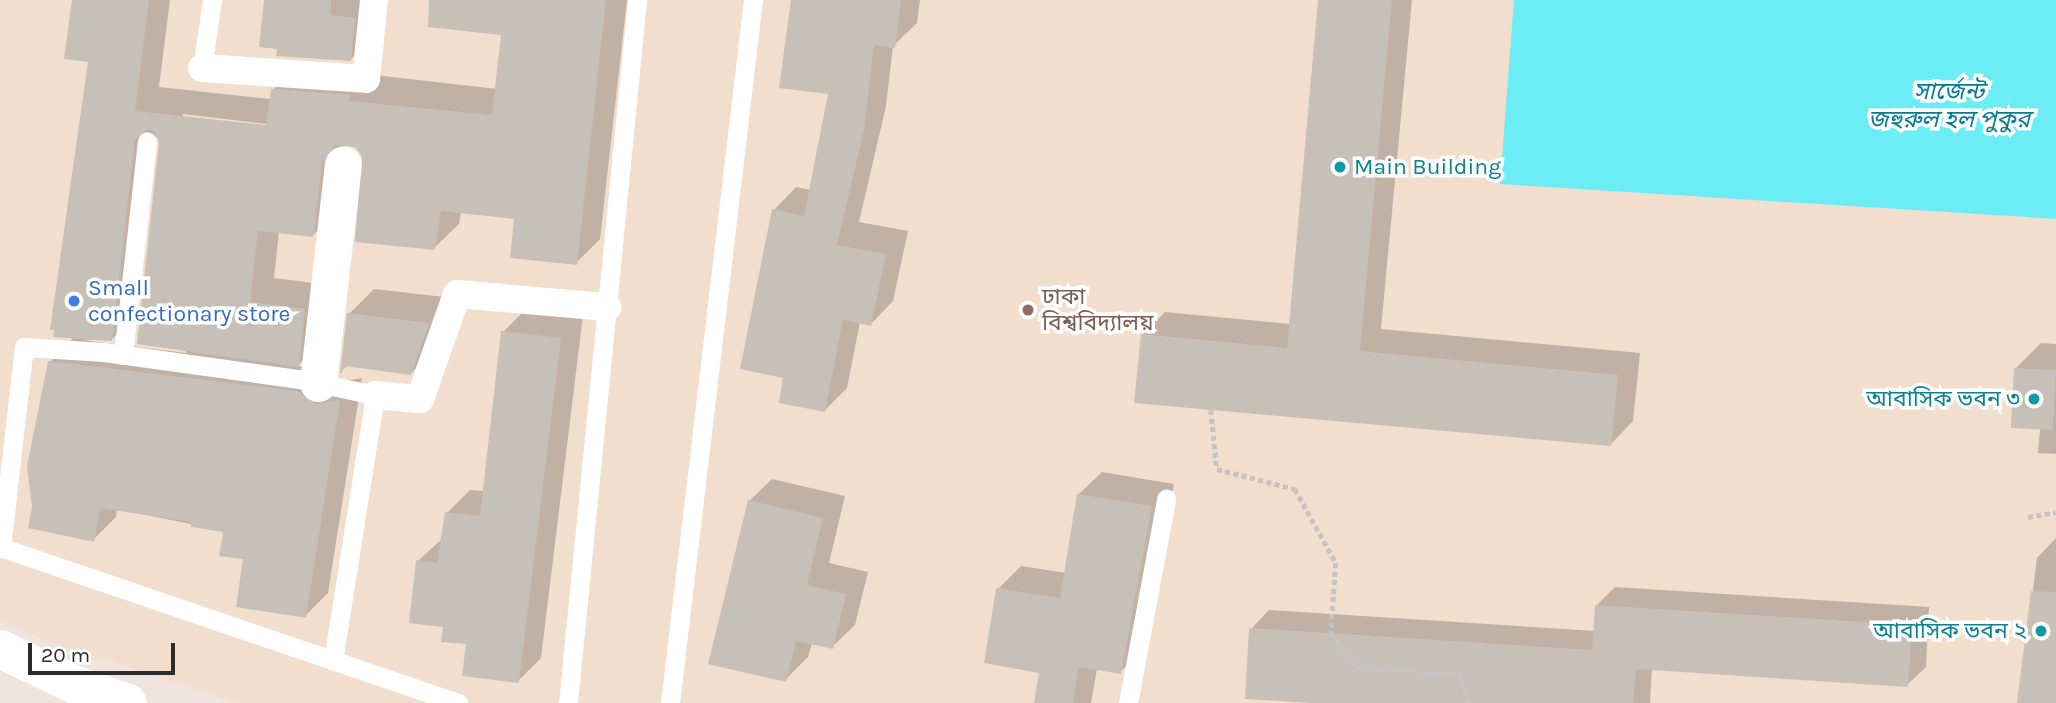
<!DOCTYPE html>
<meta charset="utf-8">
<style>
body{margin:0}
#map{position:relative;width:2056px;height:703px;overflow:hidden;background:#efe4de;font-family:Karla,"Noto Sans Bengali",sans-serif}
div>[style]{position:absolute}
.education>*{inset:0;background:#f1decd}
.water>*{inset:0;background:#6cedf6}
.shadow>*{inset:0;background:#0003}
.building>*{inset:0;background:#c6c0b9;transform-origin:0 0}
.path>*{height:4.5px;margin-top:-2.25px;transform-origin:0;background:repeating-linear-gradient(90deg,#c4c4c4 0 5px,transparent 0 8.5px)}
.service>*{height:19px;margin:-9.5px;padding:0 9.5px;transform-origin:9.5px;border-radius:9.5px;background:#fff}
.pedestrian>*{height:28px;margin:-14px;padding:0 14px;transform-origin:14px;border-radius:14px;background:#fff}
.minor>*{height:37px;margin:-18.5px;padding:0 18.5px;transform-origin:18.5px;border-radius:18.5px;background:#fff}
.secondary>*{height:38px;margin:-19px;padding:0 19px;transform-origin:19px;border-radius:19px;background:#fff}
.dots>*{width:19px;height:19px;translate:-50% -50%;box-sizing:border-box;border:4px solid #fff;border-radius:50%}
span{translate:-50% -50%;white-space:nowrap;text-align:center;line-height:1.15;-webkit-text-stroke:7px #fff;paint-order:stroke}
.culture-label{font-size:23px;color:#0d838f}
.left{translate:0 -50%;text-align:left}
.right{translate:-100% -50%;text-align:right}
.shop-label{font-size:23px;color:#366cbe}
.education-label{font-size:23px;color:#785e54}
.water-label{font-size:24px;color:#077d90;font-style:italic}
.scale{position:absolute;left:28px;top:643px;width:147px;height:32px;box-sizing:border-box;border:4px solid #2c2c2c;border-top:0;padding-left:9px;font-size:21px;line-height:24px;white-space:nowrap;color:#2c2c2c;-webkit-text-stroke:5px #fff;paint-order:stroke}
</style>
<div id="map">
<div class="education">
<i style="clip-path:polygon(0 0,2056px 0,2056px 703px,239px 703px,42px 639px,0 620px)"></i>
</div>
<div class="water">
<i style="clip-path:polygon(1514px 0,2056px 0,2056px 219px,1500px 184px)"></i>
</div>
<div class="shadow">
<i style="clip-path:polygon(evenodd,74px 0,170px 0,159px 87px,271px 99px,273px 90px,297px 66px,497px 89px,503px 33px,479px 0,627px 0,600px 239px,576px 263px,516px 218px,461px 212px,459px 224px,434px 248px,366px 165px,357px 146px,345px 142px,337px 211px,313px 235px,279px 232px,274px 278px,329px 285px,323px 340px,297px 366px,320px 369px,338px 382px,362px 378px,328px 593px,305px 616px,245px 558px,225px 531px,117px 509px,116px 517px,93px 540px,50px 362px,75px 336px,90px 61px,74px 0,183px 114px,275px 125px,274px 128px,183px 118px,183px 114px,74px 0,157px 132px,161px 142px,186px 353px,82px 340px,112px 339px,136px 314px,157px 132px)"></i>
<i style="clip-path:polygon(266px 0,379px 0,376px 34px,350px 60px,279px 48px)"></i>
<i style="clip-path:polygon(792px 0,920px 0,917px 23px,893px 46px,886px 106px,859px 222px,908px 231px,893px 301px,871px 324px,860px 322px,847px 388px,825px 410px,785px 376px,774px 210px,796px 187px,811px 190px,830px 92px)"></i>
<i style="clip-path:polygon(1320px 0,1412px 0,1381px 329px,1640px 353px,1633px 421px,1611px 444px,1142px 335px,1165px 312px,1290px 324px)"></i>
<i style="clip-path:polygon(374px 289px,453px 298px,436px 348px,410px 374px,348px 365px,342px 370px,349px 314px)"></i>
<i style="clip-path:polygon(526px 309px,583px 315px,541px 658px,518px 681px,445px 625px,418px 561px,443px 538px,447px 513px,470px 490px,484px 491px,503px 332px)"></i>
<i style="clip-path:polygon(2041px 343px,2056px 344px,2056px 454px,2038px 453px,2040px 429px,2016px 368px)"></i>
<i style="clip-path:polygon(1102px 472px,1174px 484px,1143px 650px,1120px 672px,1097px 669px,1091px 703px,1036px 703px,1041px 671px,998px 589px,1021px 566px,1066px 573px,1079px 494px)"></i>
<i style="clip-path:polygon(772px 479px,845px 496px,829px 563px,868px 572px,855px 625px,832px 647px,812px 643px,808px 657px,785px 680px,749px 501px)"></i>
<i style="clip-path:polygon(2056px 538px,2056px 703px,2019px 703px,2037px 558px)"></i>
<i style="clip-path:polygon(1615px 587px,1929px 607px,1926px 667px,1907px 685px,1652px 668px,1650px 703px,1309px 703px,1251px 629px,1269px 610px,1595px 631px,1597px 605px)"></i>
</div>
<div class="building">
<i style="clip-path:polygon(72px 0,149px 0,135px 111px,266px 125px,271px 89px,350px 95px,349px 101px,492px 115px,501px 35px,428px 27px,429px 0,606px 0,577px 265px,510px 258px,514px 219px,441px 211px,435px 250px,355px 242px,362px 156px,355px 147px,335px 145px,322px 162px,313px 237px,258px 231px,250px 302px,305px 309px,299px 367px,137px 344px,159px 142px,155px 132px,148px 129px,135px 140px,112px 341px,53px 337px,54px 330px,50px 330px,88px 62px,64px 59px)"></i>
<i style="clip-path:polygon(264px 0,331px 0,330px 15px,355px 18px,351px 61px,276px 56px,277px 49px,259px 47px)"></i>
<i style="clip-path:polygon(791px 0,901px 0,895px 48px,874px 45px,864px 130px,837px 245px,886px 254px,871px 326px,843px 320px,825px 412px,779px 403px,783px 378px,740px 369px,772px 209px,804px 216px,828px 94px,779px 88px)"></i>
<i style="clip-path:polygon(1318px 0,1392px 0,1360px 351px,1618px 375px,1611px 446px,1134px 403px,1141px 334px,1287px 348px)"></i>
<i style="clip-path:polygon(347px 313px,429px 323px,411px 375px,345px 366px,340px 375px)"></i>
<i style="clip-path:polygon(501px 331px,561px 338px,519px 683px,462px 676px,466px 644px,441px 642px,443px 627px,409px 623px,416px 560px,437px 563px,445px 512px,480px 516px)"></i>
<i style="clip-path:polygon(48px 361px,297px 391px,315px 404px,340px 400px,306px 618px,236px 607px,243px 559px,219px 556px,223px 532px,191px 527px,191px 522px,100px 508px,94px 542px,28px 528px,32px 507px,27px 466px)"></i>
<i style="left:2014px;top:368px;width:42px;height:60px;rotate:3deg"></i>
<i style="clip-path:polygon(1077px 494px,1152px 506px,1121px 674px,1079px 667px,1073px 703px,1034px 703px,1039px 673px,984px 663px,996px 588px,1060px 598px)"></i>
<i style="clip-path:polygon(748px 500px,823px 518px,807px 585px,846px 594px,833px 649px,796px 641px,786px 682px,708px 664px)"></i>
<i style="clip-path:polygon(2031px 591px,2056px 592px,2056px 703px,2017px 703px)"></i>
<i style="clip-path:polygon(1595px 605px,1912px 625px,1908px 687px,1636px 669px,1633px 703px,1314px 703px,1245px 699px,1249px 628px,1592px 650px)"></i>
</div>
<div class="path">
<i style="left:1211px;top:410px;width:59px;rotate:84.2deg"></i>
<i style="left:1217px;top:469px;width:81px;rotate:14.4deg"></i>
<i style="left:1295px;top:489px;width:85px;rotate:61deg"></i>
<i style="left:1336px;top:563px;width:70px;rotate:94.1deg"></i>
<i style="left:1331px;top:633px;width:44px;rotate:52.4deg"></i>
<i style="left:1358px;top:668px;width:101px;rotate:3.4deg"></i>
<i style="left:1459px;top:674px;width:31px;rotate:71deg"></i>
<i style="left:2028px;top:517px;width:28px;rotate:-10deg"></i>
</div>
<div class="service">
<i style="left:202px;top:68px;width:69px;rotate:-81.6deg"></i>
<i style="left:123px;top:355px;width:215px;rotate:-83.6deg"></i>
<i style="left:0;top:547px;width:484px;rotate:18.8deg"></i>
<i style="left:1px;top:548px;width:202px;rotate:-83.5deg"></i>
<i style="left:24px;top:347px;width:80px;rotate:3.6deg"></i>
<i style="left:104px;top:352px;width:197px;rotate:7.9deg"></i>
<i style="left:299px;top:379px;width:78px;rotate:11.9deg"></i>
<i style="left:375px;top:395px;width:269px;rotate:99deg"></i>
<i style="left:568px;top:703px;width:706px;rotate:-84.39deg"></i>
<i style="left:670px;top:703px;width:708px;rotate:-83.27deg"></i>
<i style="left:1128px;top:703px;width:208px;rotate:-79.4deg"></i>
</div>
<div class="pedestrian">
<i style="left:202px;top:68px;width:164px;rotate:3.8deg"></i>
<i style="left:366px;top:79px;width:79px;rotate:-84.2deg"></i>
<i style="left:375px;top:395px;width:45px;rotate:5.1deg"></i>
<i style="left:420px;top:399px;width:111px;rotate:-70.6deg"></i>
<i style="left:457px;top:294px;width:151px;rotate:5deg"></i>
</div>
<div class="minor">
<i style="left:318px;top:383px;width:220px;rotate:-83.5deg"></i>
</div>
<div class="secondary">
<i style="left:0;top:649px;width:81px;rotate:25.6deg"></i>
<i style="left:73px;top:684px;width:58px;rotate:19.1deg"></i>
</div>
<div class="dots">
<i style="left:1340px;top:167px;background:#0f9aa8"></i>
<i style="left:74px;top:301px;background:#3f7fe0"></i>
<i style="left:1028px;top:310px;background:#8d6e63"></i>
<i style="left:2034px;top:399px;background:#0f9aa8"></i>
<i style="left:2041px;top:631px;background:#0f9aa8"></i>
</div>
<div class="culture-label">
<span class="left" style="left:1354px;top:167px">Main Building</span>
<span class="right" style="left:2020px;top:399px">আবাসিক ভবন ৩</span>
<span class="right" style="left:2027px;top:631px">আবাসিক ভবন ২</span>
</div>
<div class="shop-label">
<span class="left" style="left:88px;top:301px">Small<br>confectionary store</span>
</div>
<div class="education-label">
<span class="left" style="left:1042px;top:310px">ঢাকা<br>বিশ্ববিদ্যালয়</span>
</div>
<div class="water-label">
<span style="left:1949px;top:106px">সার্জেন্ট<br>জহুরুল হল পুকুর</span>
</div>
<div class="scale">20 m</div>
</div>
